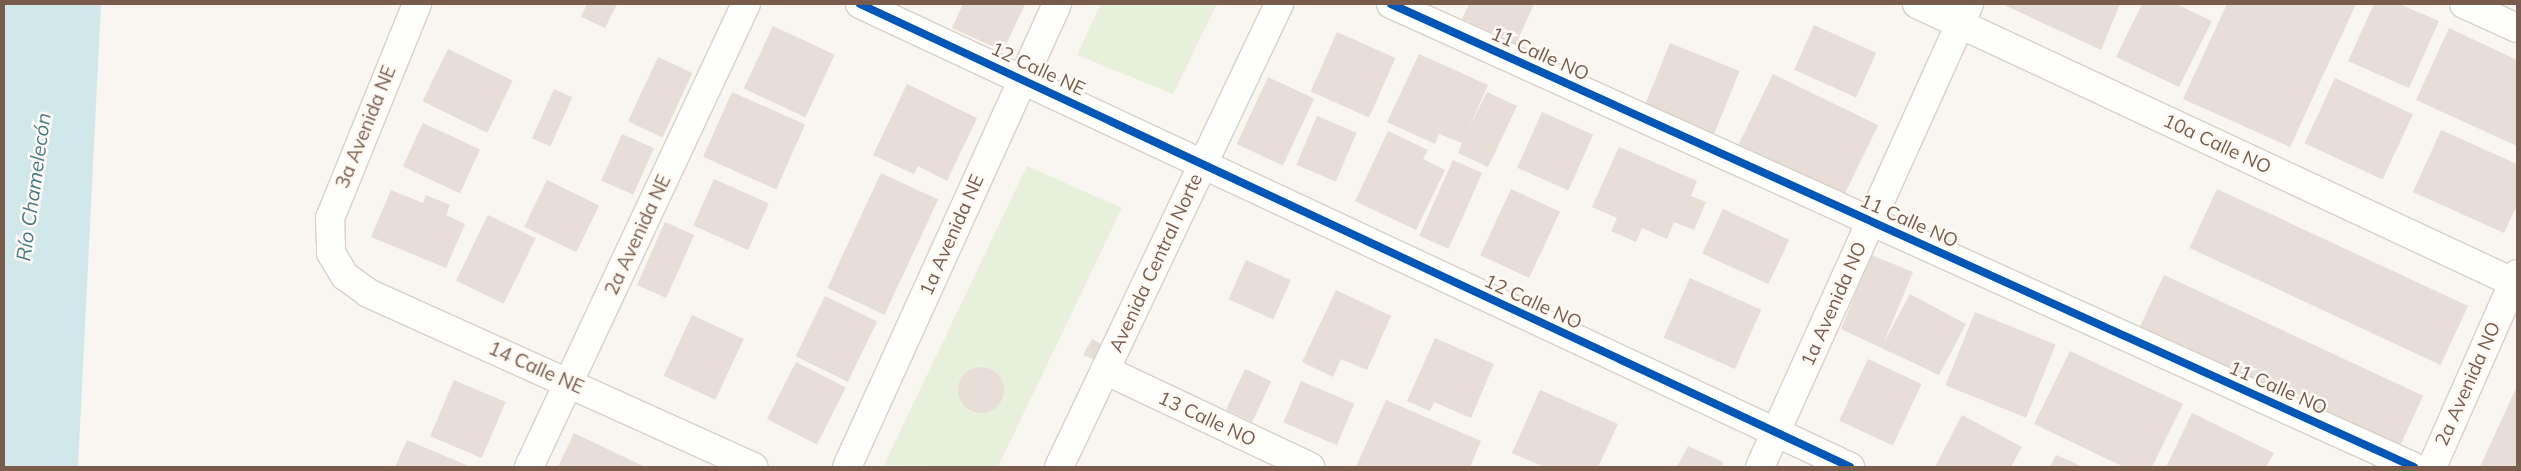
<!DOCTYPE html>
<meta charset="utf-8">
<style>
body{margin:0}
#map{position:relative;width:2521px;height:471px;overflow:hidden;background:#f9f5f0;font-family:Mulish,sans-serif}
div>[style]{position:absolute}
.green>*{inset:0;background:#e7f0db}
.water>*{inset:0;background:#d0e8ea}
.building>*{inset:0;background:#e6ded7;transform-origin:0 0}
.round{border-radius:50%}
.roads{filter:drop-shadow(1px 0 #d7d1cb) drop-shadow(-1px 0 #d7d1cb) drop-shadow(0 1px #d7d1cb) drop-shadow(0 -1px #d7d1cb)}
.minor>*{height:28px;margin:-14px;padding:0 14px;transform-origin:14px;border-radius:14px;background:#fefefd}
.cycleway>*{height:8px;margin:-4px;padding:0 4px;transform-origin:4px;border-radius:4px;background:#0057b8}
span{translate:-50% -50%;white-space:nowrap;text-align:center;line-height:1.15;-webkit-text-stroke:5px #fffaf3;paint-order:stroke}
.street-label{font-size:19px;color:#7a5c4d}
.water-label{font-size:20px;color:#437c86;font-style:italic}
.frame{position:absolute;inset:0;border:5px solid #7a5c4d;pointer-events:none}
</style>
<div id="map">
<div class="green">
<i style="clip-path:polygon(1101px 4px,1217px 4px,1173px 94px,1077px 55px)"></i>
<i style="clip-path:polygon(1027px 166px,1122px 208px,998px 467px,884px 465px)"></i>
</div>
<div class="water">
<i style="clip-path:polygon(4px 4px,101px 4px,78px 467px,4px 467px)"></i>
</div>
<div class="building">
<i style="clip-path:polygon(587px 4px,617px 4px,605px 28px,581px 17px)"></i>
<i style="clip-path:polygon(963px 4px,1025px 4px,1003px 51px,952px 28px)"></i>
<i style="clip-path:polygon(1469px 4px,1534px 4px,1516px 44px,1462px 19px)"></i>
<i style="clip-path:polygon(2002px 4px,2120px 4px,2101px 50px)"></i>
<i style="clip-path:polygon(2142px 4px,2176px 4px,2212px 21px,2179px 87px,2116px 57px)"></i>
<i style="clip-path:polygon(2227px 4px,2356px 4px,2290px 147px,2183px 99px)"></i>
<i style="clip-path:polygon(2374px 4px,2399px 4px,2439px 21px,2409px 88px,2348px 61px)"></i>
<i style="left:1814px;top:25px;width:68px;height:49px;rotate:24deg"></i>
<i style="left:773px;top:26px;width:68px;height:69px;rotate:25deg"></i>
<i style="clip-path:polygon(2449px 28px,2517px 60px,2517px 146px,2416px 100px)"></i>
<i style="left:1337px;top:32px;width:64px;height:65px;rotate:24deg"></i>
<i style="left:1670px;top:43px;width:75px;height:70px;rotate:22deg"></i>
<i style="left:448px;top:49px;width:72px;height:58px;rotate:26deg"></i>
<i style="clip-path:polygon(1419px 54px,1488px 85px,1468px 130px,1487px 92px,1517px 106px,1488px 167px,1458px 153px,1462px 143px,1439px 134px,1435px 144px,1387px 122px)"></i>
<i style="left:658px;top:57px;width:38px;height:71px;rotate:25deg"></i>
<i style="left:1773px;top:74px;width:117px;height:78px;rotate:26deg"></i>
<i style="left:1268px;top:77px;width:51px;height:74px;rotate:25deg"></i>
<i style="left:2335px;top:78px;width:86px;height:72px;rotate:25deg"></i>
<i style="clip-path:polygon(907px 84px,977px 118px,947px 181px,918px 166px,914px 174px,873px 155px)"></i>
<i style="left:554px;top:89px;width:20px;height:54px;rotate:24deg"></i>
<i style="left:732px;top:92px;width:80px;height:71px;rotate:24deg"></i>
<i style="left:1542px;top:112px;width:56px;height:61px;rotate:24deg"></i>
<i style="left:1317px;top:116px;width:43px;height:53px;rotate:23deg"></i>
<i style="left:423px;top:123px;width:63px;height:48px;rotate:25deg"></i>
<i style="clip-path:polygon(2441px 130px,2517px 164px,2517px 205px,2504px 233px,2413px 192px)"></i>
<i style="clip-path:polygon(1388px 131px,1428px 150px,1423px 159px,1445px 170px,1416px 230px,1355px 201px)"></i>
<i style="left:622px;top:134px;width:35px;height:51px;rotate:24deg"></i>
<i style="clip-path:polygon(1619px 147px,1697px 181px,1691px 196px,1706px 202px,1694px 230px,1674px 222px,1667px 239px,1642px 228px,1636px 242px,1611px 231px,1617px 218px,1592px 207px)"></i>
<i style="left:1453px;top:160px;width:32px;height:83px;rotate:24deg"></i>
<i style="left:881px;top:173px;width:63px;height:127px;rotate:25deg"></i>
<i style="left:714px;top:179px;width:60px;height:51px;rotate:24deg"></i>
<i style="left:547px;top:180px;width:58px;height:52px;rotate:26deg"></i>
<i style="left:1511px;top:189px;width:54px;height:73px;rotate:25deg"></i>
<i style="left:2217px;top:189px;width:277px;height:65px;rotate:25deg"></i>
<i style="clip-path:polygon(391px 190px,423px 203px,426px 195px,450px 205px,446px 215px,465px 224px,446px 268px,371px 237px)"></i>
<i style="left:1723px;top:209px;width:73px;height:49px;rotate:25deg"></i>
<i style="left:488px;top:215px;width:53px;height:73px;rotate:26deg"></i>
<i style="left:665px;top:222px;width:32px;height:69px;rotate:24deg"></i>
<i style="clip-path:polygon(1871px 255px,1913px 272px,1883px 344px,1910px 294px,1966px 324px,1939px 375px,1841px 329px)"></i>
<i style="left:1246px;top:260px;width:49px;height:43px;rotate:24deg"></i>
<i style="left:2164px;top:275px;width:286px;height:65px;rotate:25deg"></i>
<i style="left:1690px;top:278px;width:78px;height:65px;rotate:24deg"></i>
<i style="clip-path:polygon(1336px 290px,1391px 316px,1367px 370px,1341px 359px,1333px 377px,1302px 362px)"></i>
<i style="left:825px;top:296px;width:58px;height:67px;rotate:26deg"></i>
<i style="left:1975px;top:312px;width:87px;height:79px;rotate:22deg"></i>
<i style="left:692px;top:315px;width:57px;height:67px;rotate:25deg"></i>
<i style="clip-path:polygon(1435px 338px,1494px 364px,1471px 418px,1434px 402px,1430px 411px,1407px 401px)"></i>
<i style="clip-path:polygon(1092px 339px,1105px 346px,1098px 361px,1083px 355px)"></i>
<i style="clip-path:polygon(2070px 351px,2183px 404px,2152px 467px,2124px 467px,2034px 424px)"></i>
<i style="left:1868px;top:359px;width:59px;height:68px;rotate:25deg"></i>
<i style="left:796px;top:362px;width:56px;height:64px;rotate:27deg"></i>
<i class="round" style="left:958px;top:367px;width:46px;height:46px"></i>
<i style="left:1245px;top:369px;width:29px;height:45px;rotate:25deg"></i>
<i style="left:454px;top:380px;width:56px;height:61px;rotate:23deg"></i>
<i style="left:1301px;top:381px;width:58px;height:45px;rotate:23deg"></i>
<i style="clip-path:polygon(2517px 386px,2517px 467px,2480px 467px)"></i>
<i style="clip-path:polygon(1540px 390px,1618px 424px,1598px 467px,1544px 467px,1512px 453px)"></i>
<i style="clip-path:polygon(1386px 400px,1481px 441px,1470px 467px,1356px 467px)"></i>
<i style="clip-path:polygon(2192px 413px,2274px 453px,2266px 467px,2166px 467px)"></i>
<i style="clip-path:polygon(1962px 415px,2022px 447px,2011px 467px,1935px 467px)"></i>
<i style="clip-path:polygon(574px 433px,645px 467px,558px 467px)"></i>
<i style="clip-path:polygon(407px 440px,471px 467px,395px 467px)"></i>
<i style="clip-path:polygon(1688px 446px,1723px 462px,1721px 467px,1677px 467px)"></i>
<i style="clip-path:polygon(2056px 455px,2084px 467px,2050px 467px)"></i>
</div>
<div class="roads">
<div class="minor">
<i style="left:417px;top:4px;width:231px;rotate:112.1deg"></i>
<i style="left:330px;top:218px;width:35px;rotate:88deg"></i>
<i style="left:331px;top:253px;width:27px;rotate:59deg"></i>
<i style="left:345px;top:276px;width:29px;rotate:36deg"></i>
<i style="left:368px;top:293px;width:423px;rotate:24.3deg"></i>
<i style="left:860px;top:4px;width:1093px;rotate:25.06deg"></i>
<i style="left:1391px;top:4px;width:1123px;rotate:24.35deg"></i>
<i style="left:1917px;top:4px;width:662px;rotate:25.02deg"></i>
<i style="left:2464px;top:4px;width:58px;rotate:24.4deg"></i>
<i style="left:1105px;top:370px;width:227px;rotate:25.3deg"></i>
<i style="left:529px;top:467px;width:511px;rotate:-64.89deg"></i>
<i style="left:847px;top:467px;width:508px;rotate:-65.6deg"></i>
<i style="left:1059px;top:467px;width:513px;rotate:-64.58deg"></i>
<i style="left:1760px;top:467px;width:508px;rotate:-65.71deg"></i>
<i style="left:2432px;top:467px;width:211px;rotate:-66.2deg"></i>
</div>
</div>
<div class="cycleway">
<i style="left:860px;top:4px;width:1093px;rotate:25.06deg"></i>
<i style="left:1391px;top:4px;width:1123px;rotate:24.35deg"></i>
</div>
<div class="street-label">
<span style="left:1540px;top:54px;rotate:24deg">11 Calle NO</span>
<span style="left:1038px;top:69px;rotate:25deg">12 Calle NE</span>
<span style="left:366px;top:127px;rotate:-68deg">3a Avenida NE</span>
<span style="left:2217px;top:144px;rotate:25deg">10a Calle NO</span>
<span style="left:1909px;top:221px;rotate:24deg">11 Calle NO</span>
<span style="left:638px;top:235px;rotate:-65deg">2a Avenida NE</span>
<span style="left:952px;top:235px;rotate:-66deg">1a Avenida NE</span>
<span style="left:1156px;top:263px;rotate:-65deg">Avenida Central Norte</span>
<span style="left:1533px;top:302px;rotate:25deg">12 Calle NO</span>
<span style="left:1834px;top:304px;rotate:-66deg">1a Avenida NO</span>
<span style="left:536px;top:368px;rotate:24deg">14 Calle NE</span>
<span style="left:2468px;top:384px;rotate:-66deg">2a Avenida NO</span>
<span style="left:2278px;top:388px;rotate:24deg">11 Calle NO</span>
<span style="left:1207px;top:419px;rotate:25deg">13 Calle NO</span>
</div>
<div class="water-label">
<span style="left:33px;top:187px;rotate:-82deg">Río Chamelecón</span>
</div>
<div class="frame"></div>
</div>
